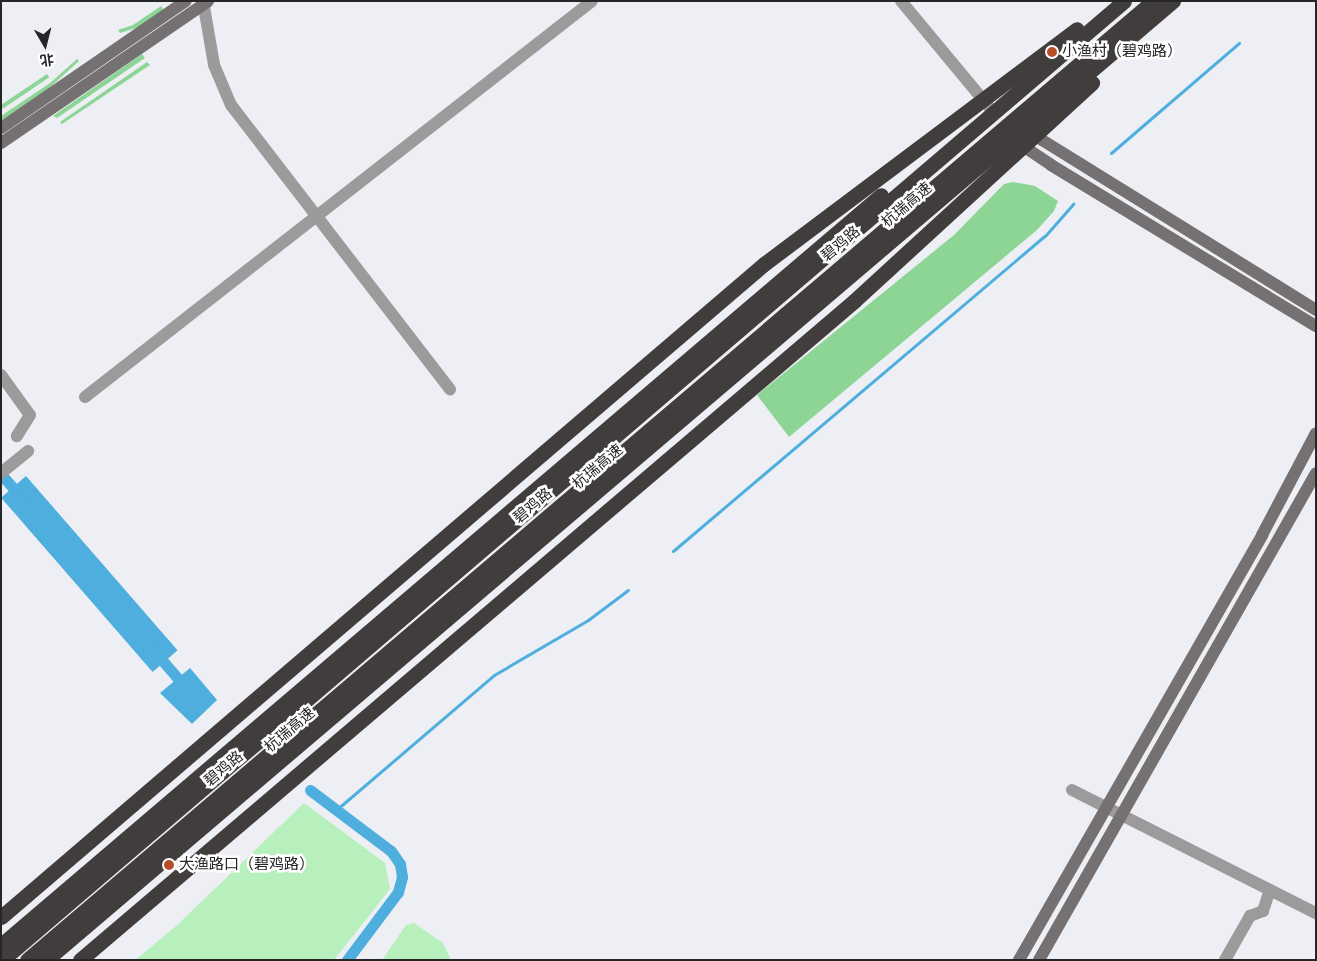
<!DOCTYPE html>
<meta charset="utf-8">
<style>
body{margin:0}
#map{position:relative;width:1317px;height:961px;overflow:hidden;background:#edeff4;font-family:Raleway,"Noto Sans SC",sans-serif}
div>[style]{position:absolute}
.green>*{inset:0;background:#b7f0bc}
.forest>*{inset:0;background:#8dd595;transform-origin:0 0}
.water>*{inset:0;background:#4eafdf;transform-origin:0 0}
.stream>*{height:3px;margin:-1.5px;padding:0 1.5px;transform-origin:1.5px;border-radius:1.5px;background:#4eafdf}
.canal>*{height:11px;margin:-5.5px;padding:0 5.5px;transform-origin:5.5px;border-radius:5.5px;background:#4eafdf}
.street>*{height:12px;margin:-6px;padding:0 6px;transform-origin:6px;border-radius:6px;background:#9c9a9a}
.secondary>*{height:12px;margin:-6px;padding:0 6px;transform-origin:6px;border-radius:6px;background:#757172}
.highway>*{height:15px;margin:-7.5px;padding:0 7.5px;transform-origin:7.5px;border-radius:7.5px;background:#423d3d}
.dots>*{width:14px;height:14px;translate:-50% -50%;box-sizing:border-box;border:2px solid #fff;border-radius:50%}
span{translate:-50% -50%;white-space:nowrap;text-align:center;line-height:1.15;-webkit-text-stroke:5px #fff;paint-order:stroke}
.poi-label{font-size:15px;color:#252628}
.left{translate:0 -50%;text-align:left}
.street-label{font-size:15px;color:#252628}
.frame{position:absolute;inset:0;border:2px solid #252628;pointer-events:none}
.north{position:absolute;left:20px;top:20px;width:50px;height:50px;-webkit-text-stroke:4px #fff;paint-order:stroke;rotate:172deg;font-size:14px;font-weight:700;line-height:20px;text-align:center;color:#252628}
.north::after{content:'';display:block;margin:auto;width:18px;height:22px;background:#252628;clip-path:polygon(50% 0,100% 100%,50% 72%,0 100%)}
</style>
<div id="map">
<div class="green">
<i style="clip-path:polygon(304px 803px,385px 863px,390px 889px,334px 960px,135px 960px,175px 927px)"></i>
<i style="clip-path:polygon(414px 923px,443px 943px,451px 960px,382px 960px,406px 925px)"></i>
</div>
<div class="forest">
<i style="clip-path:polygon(161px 6px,164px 10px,139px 27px,120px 33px,118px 30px,133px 25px)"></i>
<i style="clip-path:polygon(142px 54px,145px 58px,57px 118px,53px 116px)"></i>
<i style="clip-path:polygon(77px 59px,79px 61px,47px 90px,1px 121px,1px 116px,50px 83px)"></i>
<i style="clip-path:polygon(147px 62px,150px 65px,62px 124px,60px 122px)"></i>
<i style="left:47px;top:74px;width:4px;height:56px;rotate:56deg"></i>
<i style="clip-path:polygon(1013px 182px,1035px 186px,1058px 201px,1054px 211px,1037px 230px,789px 437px,757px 395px,954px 235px,1004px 184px)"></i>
</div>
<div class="water">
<i style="left:26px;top:476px;width:231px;height:33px;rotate:49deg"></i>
<i style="clip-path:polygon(190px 668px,217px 700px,192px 724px,160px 693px)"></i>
</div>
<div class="stream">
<i style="left:1111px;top:153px;width:169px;rotate:-40.7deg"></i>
<i style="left:673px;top:551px;width:487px;rotate:-40.3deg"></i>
<i style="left:1045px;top:236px;width:43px;rotate:-48.8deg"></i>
<i style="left:336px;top:810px;width:208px;rotate:-40.5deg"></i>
<i style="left:494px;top:675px;width:109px;rotate:-30.3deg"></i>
<i style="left:588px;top:620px;width:50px;rotate:-36.9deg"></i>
</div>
<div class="canal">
<i style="left:1px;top:474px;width:32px;rotate:49deg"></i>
<i style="left:155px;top:652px;width:49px;rotate:49.1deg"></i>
<i style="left:310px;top:790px;width:101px;rotate:37deg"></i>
<i style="left:391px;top:851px;width:16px;rotate:55deg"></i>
<i style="left:400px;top:864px;width:13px;rotate:81deg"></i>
<i style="left:402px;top:877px;width:16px;rotate:105deg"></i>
<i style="left:398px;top:892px;width:85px;rotate:126.9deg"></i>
</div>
<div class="street">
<i style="left:203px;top:1px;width:65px;rotate:80.2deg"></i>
<i style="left:214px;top:65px;width:43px;rotate:67deg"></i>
<i style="left:231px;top:105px;width:359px;rotate:52.4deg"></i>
<i style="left:901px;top:1px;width:138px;rotate:50.3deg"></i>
<i style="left:1px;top:375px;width:49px;rotate:54.1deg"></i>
<i style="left:30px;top:415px;width:25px;rotate:122deg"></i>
<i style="left:85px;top:397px;width:643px;rotate:-37.99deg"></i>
<i style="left:1px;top:473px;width:35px;rotate:-39deg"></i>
<i style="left:1072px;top:790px;width:273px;rotate:26.8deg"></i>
<i style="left:1225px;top:960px;width:51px;rotate:-60.4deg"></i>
<i style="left:1250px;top:916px;width:14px;rotate:-21deg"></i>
<i style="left:1263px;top:911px;width:22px;rotate:-72deg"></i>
</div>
<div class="secondary">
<i style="left:1030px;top:127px;width:18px;rotate:47deg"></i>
<i style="left:1042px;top:140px;width:322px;rotate:31.8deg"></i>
<i style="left:1px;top:128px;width:224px;rotate:-34.5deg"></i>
<i style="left:1020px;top:138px;width:15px;rotate:53deg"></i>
<i style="left:1029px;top:150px;width:27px;rotate:34deg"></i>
<i style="left:1051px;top:165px;width:310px;rotate:31.3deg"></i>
<i style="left:1px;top:143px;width:251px;rotate:-34.4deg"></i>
<i style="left:1019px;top:960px;width:490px;rotate:-60.2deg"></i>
<i style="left:1262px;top:535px;width:115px;rotate:-62.1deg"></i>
<i style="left:1039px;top:960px;width:560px;rotate:-60.37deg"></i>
</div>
<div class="highway">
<i style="left:1px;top:917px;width:1004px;rotate:-40.56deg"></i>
<i style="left:764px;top:264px;width:391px;rotate:-36.9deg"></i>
<i style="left:1px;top:945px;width:1156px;rotate:-40.44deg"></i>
<i style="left:2px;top:960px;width:1476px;rotate:-40.52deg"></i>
<i style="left:27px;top:960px;width:1479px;rotate:-40.42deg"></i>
<i style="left:46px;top:960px;width:1480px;rotate:-40.4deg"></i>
<i style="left:80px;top:960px;width:1017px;rotate:-40.41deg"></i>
<i style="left:854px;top:301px;width:323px;rotate:-42.5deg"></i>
</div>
<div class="dots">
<i style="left:1052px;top:52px;background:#b64e28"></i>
<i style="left:169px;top:865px;background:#b64e28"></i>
</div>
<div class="poi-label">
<span class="left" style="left:1062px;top:52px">小渔村（碧鸡路）</span>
<span class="left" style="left:179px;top:865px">大渔路口（碧鸡路）</span>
</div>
<div class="street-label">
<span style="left:907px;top:205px;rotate:-40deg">杭瑞高速</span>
<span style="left:841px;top:244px;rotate:-40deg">碧鸡路</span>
<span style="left:598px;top:467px;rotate:-40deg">杭瑞高速</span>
<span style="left:533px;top:506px;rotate:-40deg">碧鸡路</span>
<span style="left:290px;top:730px;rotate:-40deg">杭瑞高速</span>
<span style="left:224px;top:769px;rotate:-40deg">碧鸡路</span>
</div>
<div class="frame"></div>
<div class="north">北</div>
</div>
